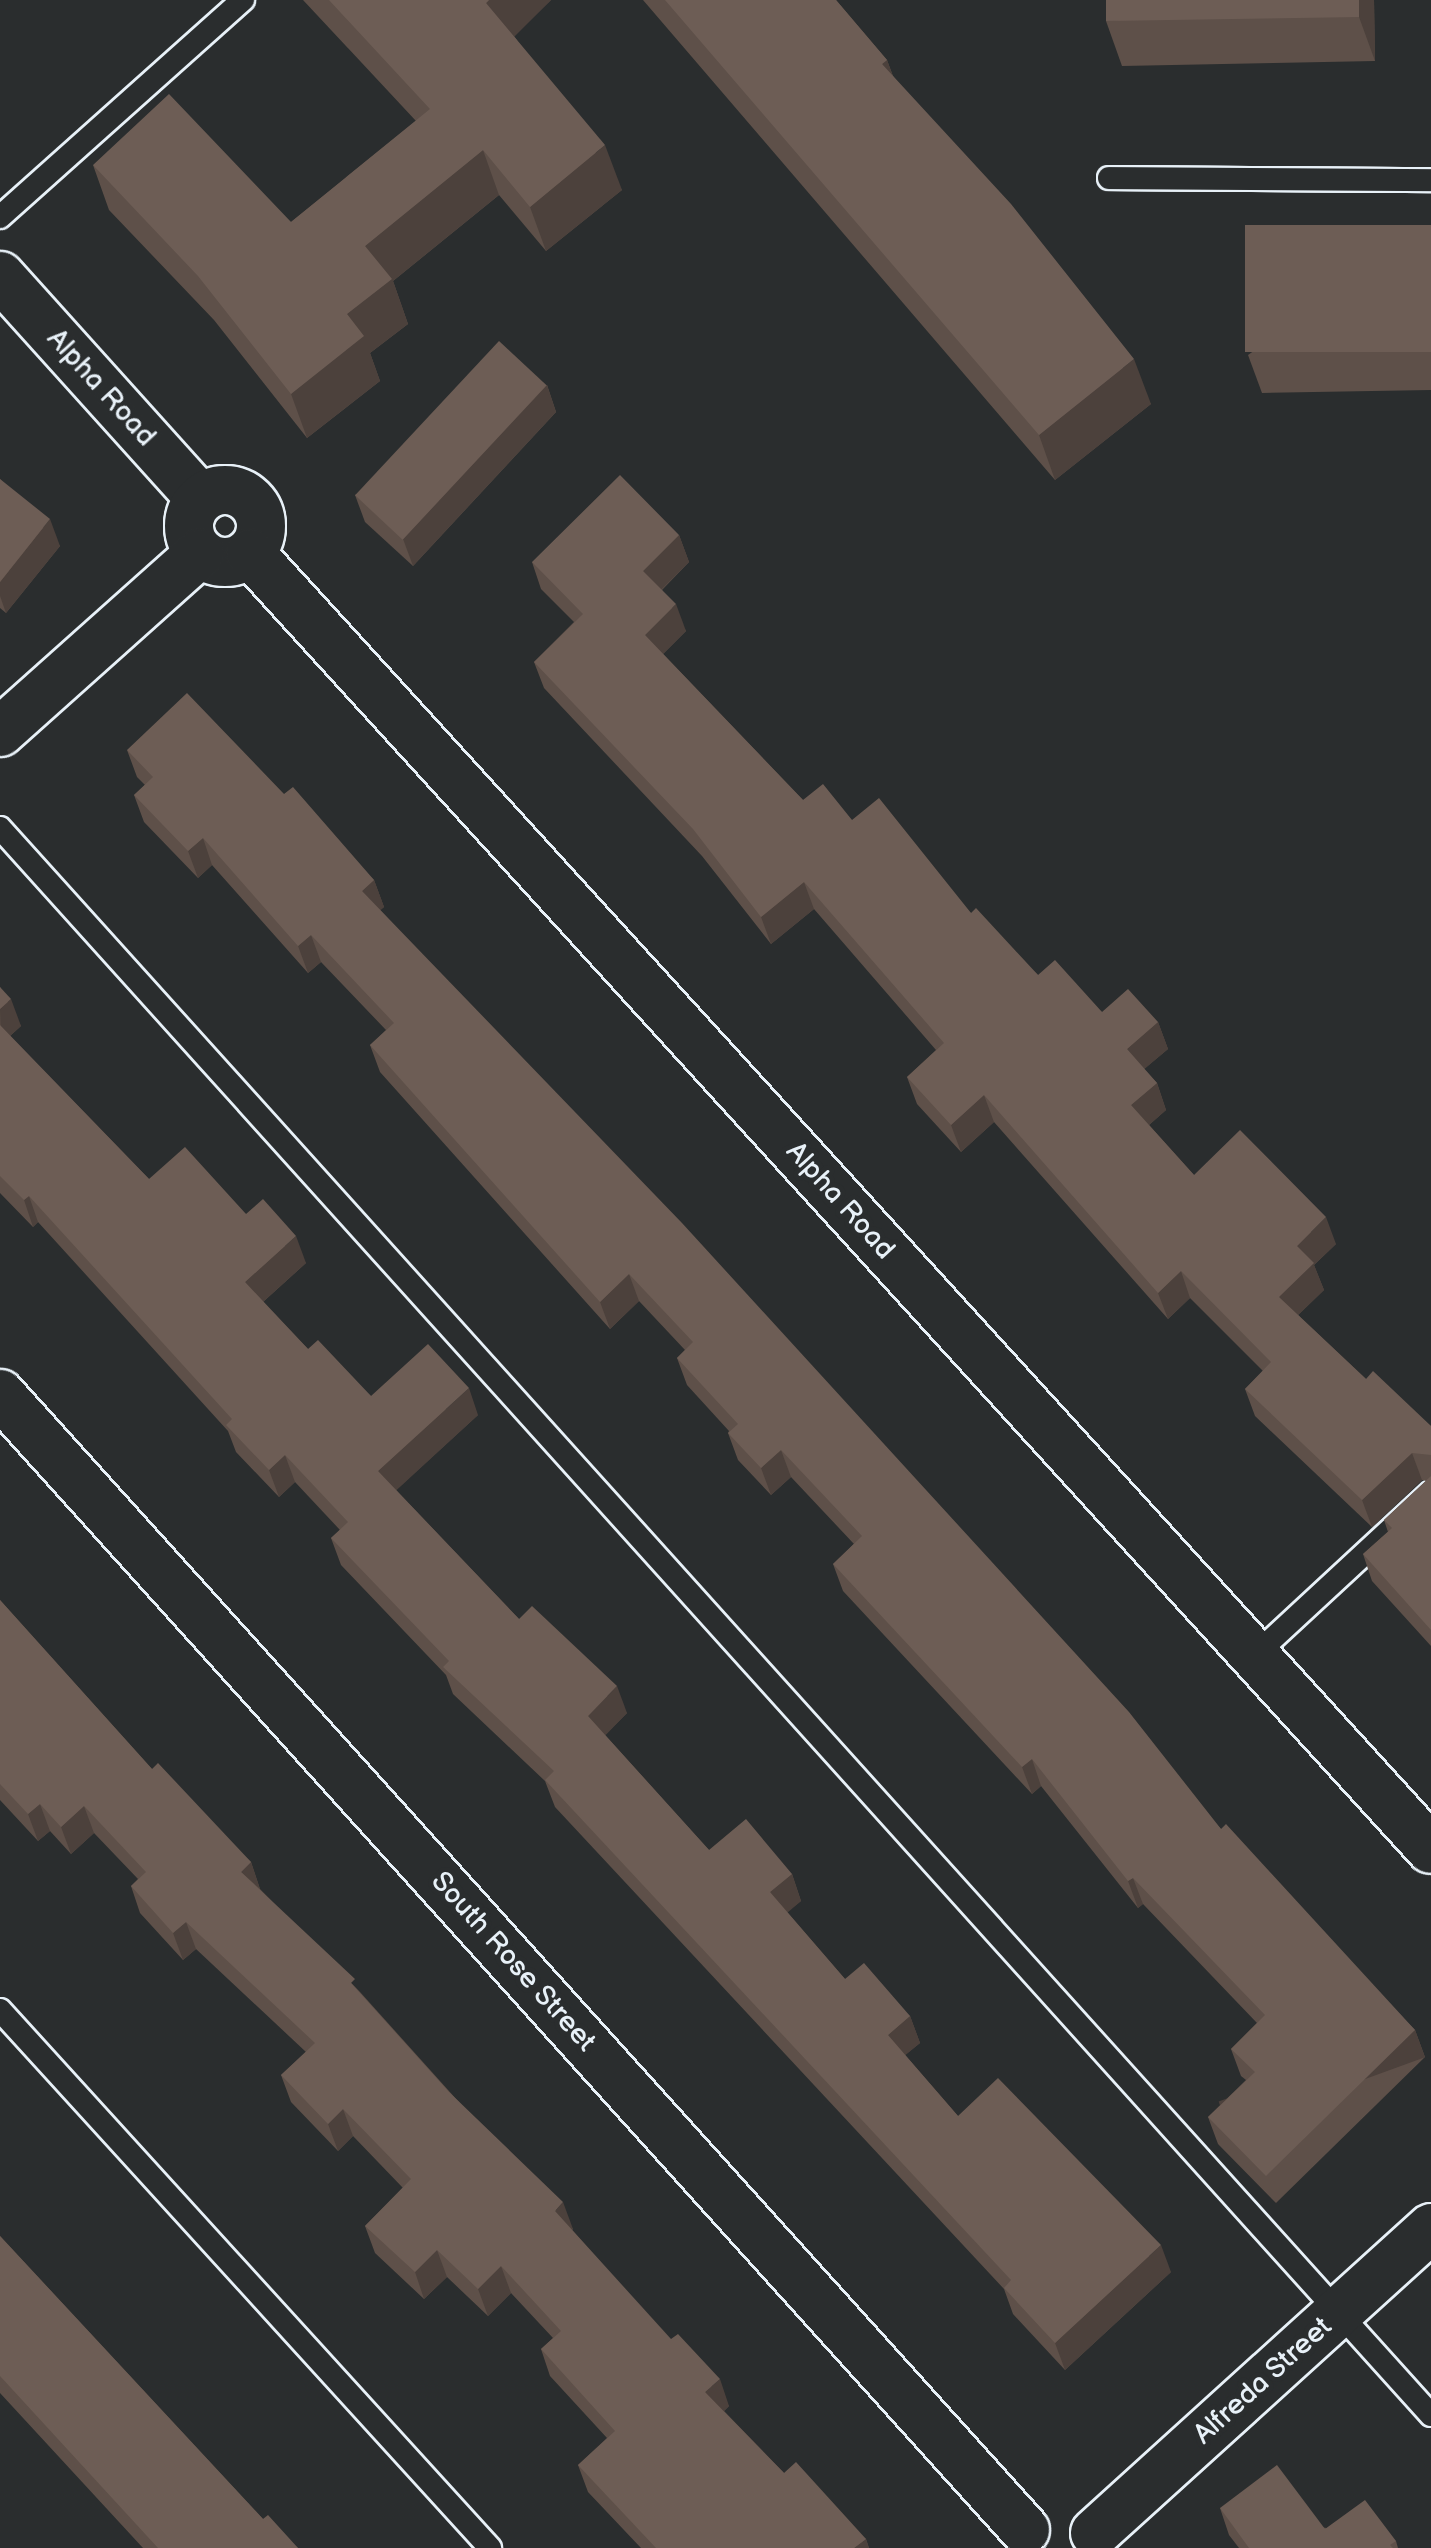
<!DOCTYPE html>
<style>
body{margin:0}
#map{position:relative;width:1431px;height:2548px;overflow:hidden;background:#2a2d2e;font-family:"Balsamiq Sans",sans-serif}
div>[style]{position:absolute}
.roads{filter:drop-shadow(2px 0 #e8f1f8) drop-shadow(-2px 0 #e8f1f8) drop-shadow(0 2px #e8f1f8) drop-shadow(0 -2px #e8f1f8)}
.service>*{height:22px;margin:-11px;padding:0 11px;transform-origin:11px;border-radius:11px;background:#2a2d2e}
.minor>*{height:48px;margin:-24px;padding:0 24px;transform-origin:24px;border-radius:24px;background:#2a2d2e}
.minor>.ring{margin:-24px;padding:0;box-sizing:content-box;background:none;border:48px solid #2a2d2e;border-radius:50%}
.wall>*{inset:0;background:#5e5049}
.shaded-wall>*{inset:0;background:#4c413c;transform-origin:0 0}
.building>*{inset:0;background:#6d5d55;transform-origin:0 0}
span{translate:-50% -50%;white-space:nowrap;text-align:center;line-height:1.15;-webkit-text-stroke:10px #2a2d2e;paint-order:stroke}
.street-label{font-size:28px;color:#e8f1f8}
</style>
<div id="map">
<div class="roads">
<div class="service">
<i style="left:1109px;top:178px;width:322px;rotate:0.4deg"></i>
<i style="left:0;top:217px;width:326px;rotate:-41.8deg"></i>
<i style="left:0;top:828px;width:2137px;rotate:47.96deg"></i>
<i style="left:1255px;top:1655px;width:240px;rotate:-42.8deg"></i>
<i style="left:0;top:2010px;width:728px;rotate:47.67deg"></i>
</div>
<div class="minor">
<i style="left:0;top:276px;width:300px;rotate:48deg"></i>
<i class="ring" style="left:189px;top:490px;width:24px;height:24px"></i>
<i style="left:250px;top:553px;width:1753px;rotate:47.66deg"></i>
<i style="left:0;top:732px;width:268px;rotate:-41.8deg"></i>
<i style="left:0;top:1394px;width:1530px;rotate:47.94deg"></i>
<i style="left:1095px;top:2533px;width:454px;rotate:-42.2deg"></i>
</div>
</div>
<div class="wall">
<i style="clip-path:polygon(303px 0,551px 0,514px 36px,622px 190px,546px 251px,499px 195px,393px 281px,408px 324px,370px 353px,380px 381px,307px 438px,214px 320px,109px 210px,93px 165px,291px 222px,416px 121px)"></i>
<i style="clip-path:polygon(643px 0,836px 0,887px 60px,893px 76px,1151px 404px,1055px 480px)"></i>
<i style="clip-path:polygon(1374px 0,1375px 61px,1122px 66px,1106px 21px)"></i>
<i style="clip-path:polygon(1431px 225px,1431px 390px,1262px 393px,1248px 355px)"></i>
<i style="clip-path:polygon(547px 385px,556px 412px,413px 566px,365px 522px,355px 495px)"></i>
<i style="clip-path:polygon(0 479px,60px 546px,6px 613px,0 608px)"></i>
<i style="clip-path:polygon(679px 535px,689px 562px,662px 590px,686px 631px,663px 654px,803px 800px,852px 820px,971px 913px,1038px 975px,1102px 1012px,1158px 1022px,1168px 1049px,1144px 1069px,1157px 1083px,1166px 1110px,1149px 1125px,1194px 1175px,1336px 1244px,1314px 1265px,1324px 1290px,1298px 1315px,1366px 1379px,1431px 1426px,1431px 1646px,1372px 1581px,1363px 1554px,1388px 1532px,1384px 1520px,1426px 1481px,1422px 1480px,1372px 1527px,1255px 1416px,1245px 1389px,1263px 1371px,1190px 1298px,1168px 1319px,994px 1122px,961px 1152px,917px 1104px,907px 1077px,936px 1050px,814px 909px,771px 944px,702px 856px,544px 688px,534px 662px,574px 622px,541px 589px,532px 562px)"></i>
<i style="clip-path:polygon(127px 750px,284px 794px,374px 880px,384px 907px,380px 910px,1221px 1829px,1415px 2030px,1425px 2057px,1276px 2203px,1218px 2144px,1208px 2117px,1246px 2080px,1241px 2076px,1231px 2049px,1257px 2023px,1143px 1904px,1138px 1908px,1041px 1786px,1032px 1794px,843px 1591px,833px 1564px,854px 1544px,791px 1477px,771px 1495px,738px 1460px,728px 1433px,729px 1431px,687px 1385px,677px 1358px,685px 1350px,639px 1301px,610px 1329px,380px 1072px,370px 1045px,386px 1030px,321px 962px,308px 973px,212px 865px,198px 878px,144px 822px,134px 795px,145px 785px,137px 777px)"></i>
<i style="clip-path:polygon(0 987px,21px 1026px,10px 1036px,149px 1179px,246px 1214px,306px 1263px,263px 1302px,308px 1349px,371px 1396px,478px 1415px,396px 1490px,519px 1619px,627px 1713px,605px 1735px,709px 1850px,792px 1874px,801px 1901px,787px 1912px,845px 1979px,910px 2016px,920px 2043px,905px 2055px,958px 2116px,1171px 2272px,1065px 2370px,1013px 2314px,1004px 2289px,555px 1807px,545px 1781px,453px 1694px,446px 1675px,341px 1565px,331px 1538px,340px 1530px,295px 1482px,279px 1497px,236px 1452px,228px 1431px,38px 1222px,33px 1227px,0 1193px)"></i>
<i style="clip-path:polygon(0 1600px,152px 1769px,251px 1862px,260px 1889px,360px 1992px,573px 2229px,572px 2230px,729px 2406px,724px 2411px,784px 2473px,866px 2539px,869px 2548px,641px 2548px,588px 2492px,578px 2465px,607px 2438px,550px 2376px,541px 2349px,553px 2338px,511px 2293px,488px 2316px,447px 2277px,424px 2299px,375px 2253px,365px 2226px,403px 2188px,353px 2136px,338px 2151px,291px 2102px,281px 2075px,306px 2052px,196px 1949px,183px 1960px,140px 1913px,131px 1886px,138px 1879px,94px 1833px,71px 1854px,50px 1831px,38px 1841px,0 1800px)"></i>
<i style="clip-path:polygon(0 2236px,263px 2519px,298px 2548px,143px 2548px,0 2393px)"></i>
<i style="clip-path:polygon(1220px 2508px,1396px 2541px,1398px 2548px,1239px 2548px,1229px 2535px)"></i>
</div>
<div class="shaded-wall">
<i style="clip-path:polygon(489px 0,551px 0,503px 48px,486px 3px)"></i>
<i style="clip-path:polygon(1359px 0,1374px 0,1375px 61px,1359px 17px)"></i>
<i style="clip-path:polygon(887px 60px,903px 104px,882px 64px)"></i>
<i style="clip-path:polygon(605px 145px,622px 190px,546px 251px,530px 207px)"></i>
<i style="clip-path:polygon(483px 150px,499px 195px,393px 281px,408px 324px,370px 353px,380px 381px,307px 438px,291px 394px,347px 314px,365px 246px)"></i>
<i style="clip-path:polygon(1134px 359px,1151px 404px,1055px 480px,1039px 435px)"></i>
<i style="clip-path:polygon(547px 385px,556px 412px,413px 566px,403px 539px)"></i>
<i style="clip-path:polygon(50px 519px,60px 546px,6px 613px,0 596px,0 582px)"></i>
<i style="clip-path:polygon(679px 535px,689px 562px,653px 598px,643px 571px)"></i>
<i style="clip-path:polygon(676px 604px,686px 631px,655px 662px,645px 635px)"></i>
<i style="clip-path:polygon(203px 838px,212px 865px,198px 878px,188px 851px)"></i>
<i style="clip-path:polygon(374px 880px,384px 907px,372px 918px,362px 891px)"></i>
<i style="clip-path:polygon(804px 882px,814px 909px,771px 944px,761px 917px)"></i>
<i style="clip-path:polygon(311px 935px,321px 962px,308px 973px,298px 946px)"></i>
<i style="clip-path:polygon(11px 999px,21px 1026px,1px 1044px,0 1009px)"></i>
<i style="clip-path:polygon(1158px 1022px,1168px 1049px,1136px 1076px,1127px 1049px)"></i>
<i style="clip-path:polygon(1157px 1083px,1166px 1110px,1141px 1132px,1131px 1105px)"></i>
<i style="clip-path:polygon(984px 1095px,994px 1122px,961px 1152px,951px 1125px)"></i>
<i style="clip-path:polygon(29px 1196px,38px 1222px,33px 1227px,24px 1200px)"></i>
<i style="clip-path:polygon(1326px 1217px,1336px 1244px,1314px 1265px,1324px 1290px,1289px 1324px,1279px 1297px,1297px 1246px)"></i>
<i style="clip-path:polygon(296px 1236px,306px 1263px,255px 1309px,245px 1282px)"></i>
<i style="clip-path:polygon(1181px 1271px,1190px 1298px,1168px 1319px,1158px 1293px)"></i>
<i style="clip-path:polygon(629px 1274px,639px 1301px,610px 1329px,600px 1302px)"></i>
<i style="clip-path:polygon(469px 1388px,478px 1415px,388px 1498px,378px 1471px)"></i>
<i style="clip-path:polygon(781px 1450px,791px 1477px,771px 1495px,761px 1468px)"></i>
<i style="clip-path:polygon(1412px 1453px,1422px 1480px,1372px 1527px,1362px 1500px)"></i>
<i style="clip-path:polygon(285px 1455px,295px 1482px,279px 1497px,269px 1470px)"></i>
<i style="clip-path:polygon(617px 1686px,627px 1713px,598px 1743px,588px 1716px)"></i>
<i style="clip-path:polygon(1032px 1759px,1041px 1786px,1032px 1794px,1022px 1767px)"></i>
<i style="clip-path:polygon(40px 1804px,50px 1831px,38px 1841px,28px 1814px)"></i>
<i style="clip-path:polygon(84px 1806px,94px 1833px,71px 1854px,61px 1827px)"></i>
<i style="clip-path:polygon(251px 1862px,260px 1889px,241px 1872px)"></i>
<i style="clip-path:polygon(792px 1874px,801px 1901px,780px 1919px,770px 1892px)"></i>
<i style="clip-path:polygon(1133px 1878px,1143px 1904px,1138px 1908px,1128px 1881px)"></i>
<i style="clip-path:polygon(186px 1922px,196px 1949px,183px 1960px,173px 1933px)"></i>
<i style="clip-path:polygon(910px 2016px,920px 2043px,897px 2062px,888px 2035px)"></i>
<i style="left:1415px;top:2030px;width:29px;height:209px;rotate:70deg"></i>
<i style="clip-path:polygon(343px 2109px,353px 2136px,338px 2151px,328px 2124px)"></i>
<i style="clip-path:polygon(563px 2202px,573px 2229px,564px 2238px,555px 2211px)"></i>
<i style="clip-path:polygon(1161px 2245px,1171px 2272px,1065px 2370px,1055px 2343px)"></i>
<i style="clip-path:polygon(437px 2250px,447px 2277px,424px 2299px,415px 2272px)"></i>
<i style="clip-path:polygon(501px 2266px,511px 2293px,488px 2316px,478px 2289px)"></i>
<i style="clip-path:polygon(720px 2379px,729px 2406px,715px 2419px,705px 2392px)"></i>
<i style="clip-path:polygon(866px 2539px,869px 2548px,854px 2548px)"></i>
</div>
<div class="building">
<i style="clip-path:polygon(329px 0,489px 0,486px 3px,605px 145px,530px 207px,483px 150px,365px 246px,392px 279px,347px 314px,364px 336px,291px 394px,198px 276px,93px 165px,169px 94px,291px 222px,430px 109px)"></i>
<i style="clip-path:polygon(665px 0,836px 0,887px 60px,882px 64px,1011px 204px,1134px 359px,1039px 435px)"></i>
<i style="clip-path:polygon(1106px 0,1359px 0,1359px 17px,1106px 21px)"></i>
<i style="left:1431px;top:225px;width:127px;height:186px;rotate:90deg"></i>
<i style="left:499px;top:341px;width:65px;height:211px;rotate:43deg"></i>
<i style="clip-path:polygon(620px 475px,679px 535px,643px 571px,676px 604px,645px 635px,803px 800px,823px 784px,852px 820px,879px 798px,971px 913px,976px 908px,1038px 975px,1055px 960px,1102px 1012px,1128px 989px,1158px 1022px,1127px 1049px,1157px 1083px,1131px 1105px,1194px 1175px,1240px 1130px,1326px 1217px,1297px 1246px,1314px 1263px,1279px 1297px,1366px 1379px,1373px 1371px,1431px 1426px,1431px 1455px,1412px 1453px,1362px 1500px,1245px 1389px,1271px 1362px,1181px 1271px,1158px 1293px,984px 1095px,951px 1125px,907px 1077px,944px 1043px,804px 882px,761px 917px,693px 829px,534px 662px,583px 614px,532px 562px)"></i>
<i style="clip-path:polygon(0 479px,50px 519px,0 582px)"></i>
<i style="clip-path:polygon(187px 693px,284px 794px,293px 787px,374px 880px,362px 891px,682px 1223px,1129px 1712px,1221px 1829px,1226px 1824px,1415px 2030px,1266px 2176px,1208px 2117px,1255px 2072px,1231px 2049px,1265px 2015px,1133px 1878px,1128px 1881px,1032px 1759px,1022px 1767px,833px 1564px,862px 1536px,781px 1450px,761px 1468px,728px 1433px,738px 1424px,677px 1358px,693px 1342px,629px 1274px,600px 1302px,370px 1045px,394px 1023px,311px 935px,298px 946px,203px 838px,188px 851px,134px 795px,153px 777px,127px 750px)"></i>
<i style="clip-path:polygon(0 987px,11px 999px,0 1009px)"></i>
<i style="clip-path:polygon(0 1025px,149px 1179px,185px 1147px,246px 1214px,263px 1199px,296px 1236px,245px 1282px,308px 1349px,318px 1340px,371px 1396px,428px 1344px,469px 1388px,378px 1471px,519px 1619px,532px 1606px,617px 1686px,588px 1716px,709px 1850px,746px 1819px,792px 1874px,770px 1892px,845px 1979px,864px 1963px,910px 2016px,888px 2035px,958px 2116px,998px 2078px,1161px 2245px,1055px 2343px,1004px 2288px,1011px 2280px,545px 1780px,554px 1771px,443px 1667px,449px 1661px,331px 1538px,348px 1522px,285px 1455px,269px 1470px,226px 1425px,232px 1419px,29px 1196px,24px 1200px,0 1176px)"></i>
<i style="clip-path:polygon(1431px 1476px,1431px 1630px,1363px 1554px,1392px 1528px,1384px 1520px)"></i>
<i style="clip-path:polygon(0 1600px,152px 1769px,158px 1763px,251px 1862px,241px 1872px,355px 1979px,351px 1983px,449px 2092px,563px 2202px,555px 2211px,671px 2339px,678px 2334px,720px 2379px,705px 2392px,784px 2473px,796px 2462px,866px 2539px,854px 2548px,656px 2548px,578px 2465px,615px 2431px,541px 2349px,561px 2331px,501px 2266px,478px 2289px,437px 2250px,415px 2272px,365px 2226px,411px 2179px,343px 2109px,328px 2124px,281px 2075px,315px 2043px,186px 1922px,173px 1933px,131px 1886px,146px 1872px,84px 1806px,61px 1827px,40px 1804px,28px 1814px,0 1784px)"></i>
<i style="clip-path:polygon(0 2236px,263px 2519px,268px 2515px,298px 2548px,158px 2548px,0 2376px)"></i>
<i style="clip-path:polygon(1277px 2465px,1325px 2529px,1365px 2500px,1396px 2541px,1390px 2545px,1393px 2548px,1249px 2548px,1220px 2508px)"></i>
</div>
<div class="street-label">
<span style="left:101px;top:388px;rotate:48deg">Alpha Road</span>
<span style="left:840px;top:1201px;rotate:48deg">Alpha Road</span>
<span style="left:513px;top:1962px;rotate:48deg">South Rose Street</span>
<span style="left:1263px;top:2381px;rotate:-42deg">Alfreda Street</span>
</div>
</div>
